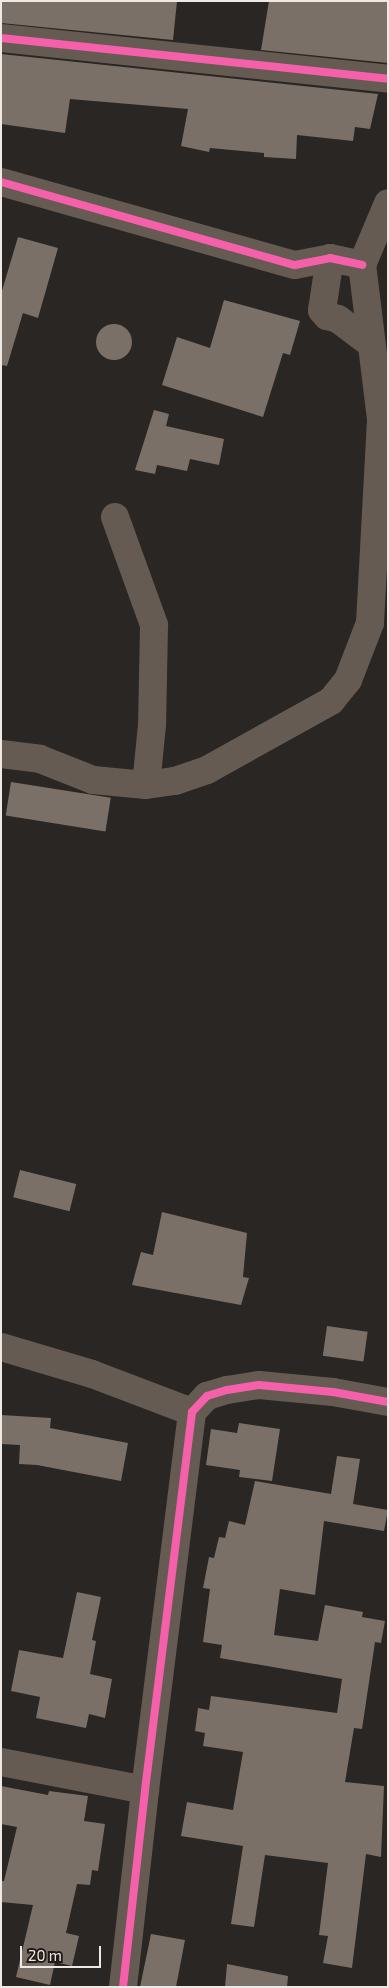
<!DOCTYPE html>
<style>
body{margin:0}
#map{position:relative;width:389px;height:1988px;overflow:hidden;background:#2a2624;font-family:"Exo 2",sans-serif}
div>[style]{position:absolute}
.building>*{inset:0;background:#7a7068;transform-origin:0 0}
.round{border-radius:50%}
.minor>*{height:28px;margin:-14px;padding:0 14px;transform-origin:14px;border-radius:14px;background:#655b52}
.cycleway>*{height:8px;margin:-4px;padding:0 4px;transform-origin:4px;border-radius:4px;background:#f560ab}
span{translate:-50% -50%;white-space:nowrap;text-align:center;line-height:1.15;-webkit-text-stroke:5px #231b18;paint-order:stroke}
.frame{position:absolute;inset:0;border:2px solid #efe9e6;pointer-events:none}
.scale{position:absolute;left:20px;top:1946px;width:81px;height:22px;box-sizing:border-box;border:2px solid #efe9e6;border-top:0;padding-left:6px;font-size:15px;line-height:18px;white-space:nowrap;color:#efe9e6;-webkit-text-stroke:4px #231b18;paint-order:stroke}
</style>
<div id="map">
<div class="building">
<i style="clip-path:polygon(1px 1px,177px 1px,173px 40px,1px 23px)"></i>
<i style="clip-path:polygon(269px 1px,388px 1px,388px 63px,261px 50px)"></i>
<i style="clip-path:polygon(1px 54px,256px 81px,378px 94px,370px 129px,355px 127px,353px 141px,297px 135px,296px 159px,264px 157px,264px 153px,210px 148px,209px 152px,181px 146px,188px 109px,70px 99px,65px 133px,1px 124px)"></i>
<i style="clip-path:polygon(18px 237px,58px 248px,38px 318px,23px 313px,7px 366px,1px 365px,1px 294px)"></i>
<i style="clip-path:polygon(224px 300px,300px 321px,290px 355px,283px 353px,263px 417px,162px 385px,177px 337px,210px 348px)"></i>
<i class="round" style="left:96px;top:324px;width:36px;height:36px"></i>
<i style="clip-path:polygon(154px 410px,169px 414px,166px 426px,224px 439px,219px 465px,190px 459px,187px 471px,157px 465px,155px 474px,135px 470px)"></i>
<i style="left:11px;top:782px;width:101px;height:34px;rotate:9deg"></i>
<i style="left:20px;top:1170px;width:58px;height:28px;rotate:14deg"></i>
<i style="clip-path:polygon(162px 1212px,247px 1233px,243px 1277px,249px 1278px,241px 1305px,132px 1285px,141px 1252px,153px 1255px)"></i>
<i style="left:327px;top:1326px;width:41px;height:30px;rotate:8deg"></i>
<i style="clip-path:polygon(1px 1415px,51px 1418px,50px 1428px,128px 1443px,121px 1481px,37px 1465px,19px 1464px,20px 1445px,1px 1444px)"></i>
<i style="clip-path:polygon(239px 1423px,280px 1429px,272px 1481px,239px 1477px,240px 1470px,206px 1465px,211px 1429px,237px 1433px)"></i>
<i style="clip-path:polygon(337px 1456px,360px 1459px,353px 1504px,388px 1510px,384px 1531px,324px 1521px,315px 1595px,280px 1589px,274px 1635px,318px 1641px,325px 1605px,363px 1612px,362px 1617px,385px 1621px,381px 1643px,375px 1642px,362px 1729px,354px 1728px,345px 1782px,384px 1786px,381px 1857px,366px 1854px,352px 1968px,323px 1963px,328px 1936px,319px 1935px,328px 1863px,265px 1855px,254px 1927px,231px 1924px,243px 1846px,181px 1836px,187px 1802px,233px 1810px,243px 1752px,203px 1746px,205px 1733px,195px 1731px,198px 1708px,209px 1710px,211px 1696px,337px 1713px,342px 1679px,220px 1658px,222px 1645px,203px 1642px,210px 1589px,203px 1588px,209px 1557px,214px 1558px,219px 1537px,225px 1538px,229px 1521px,245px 1525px,255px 1481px,331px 1494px)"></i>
<i style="clip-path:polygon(77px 1592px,101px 1597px,92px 1640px,96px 1641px,90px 1674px,112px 1679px,105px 1718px,89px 1714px,86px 1728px,36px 1718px,40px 1697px,11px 1691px,19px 1650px,63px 1658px)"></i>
<i style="clip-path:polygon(1px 1786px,48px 1795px,49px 1791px,88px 1796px,84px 1821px,105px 1824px,98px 1871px,92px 1870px,90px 1885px,77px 1884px,66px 1933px,79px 1936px,72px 1966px,55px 1962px,50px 1985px,16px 1977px,33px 1905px,1px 1902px,1px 1881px,4px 1881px,17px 1827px,1px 1824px)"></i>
<i style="clip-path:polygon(151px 1934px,185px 1940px,176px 1987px,140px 1987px)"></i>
<i style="clip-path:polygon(227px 1964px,288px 1976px,287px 1987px,225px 1987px)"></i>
</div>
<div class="minor">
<i style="left:1px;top:38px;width:389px;rotate:6deg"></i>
<i style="left:1px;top:182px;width:305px;rotate:15.8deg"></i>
<i style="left:295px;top:265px;width:36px;rotate:-11deg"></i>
<i style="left:330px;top:258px;width:33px;rotate:12deg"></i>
<i style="left:330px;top:258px;width:53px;rotate:98.7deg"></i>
<i style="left:322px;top:310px;width:8px;rotate:50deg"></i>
<i style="left:327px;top:316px;width:11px;rotate:15deg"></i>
<i style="left:338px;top:319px;width:40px;rotate:37deg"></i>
<i style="left:115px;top:517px;width:115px;rotate:70.1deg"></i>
<i style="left:154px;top:625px;width:100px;rotate:91.1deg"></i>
<i style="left:152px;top:725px;width:60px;rotate:95.7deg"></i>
<i style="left:1px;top:754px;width:39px;rotate:7deg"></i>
<i style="left:40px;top:759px;width:57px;rotate:21.6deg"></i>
<i style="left:93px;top:780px;width:53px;rotate:5.4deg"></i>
<i style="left:146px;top:785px;width:29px;rotate:-8deg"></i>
<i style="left:175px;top:781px;width:34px;rotate:-19deg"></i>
<i style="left:207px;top:770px;width:142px;rotate:-29.1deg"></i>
<i style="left:331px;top:701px;width:27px;rotate:-51deg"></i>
<i style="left:348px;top:680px;width:61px;rotate:-68.9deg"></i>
<i style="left:370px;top:623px;width:204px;rotate:-86.9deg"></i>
<i style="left:381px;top:419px;width:155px;rotate:-97deg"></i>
<i style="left:362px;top:265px;width:67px;rotate:-67.2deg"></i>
<i style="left:1px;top:1347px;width:95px;rotate:16.5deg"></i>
<i style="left:92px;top:1374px;width:107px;rotate:20.8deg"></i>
<i style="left:1px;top:1762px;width:147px;rotate:11deg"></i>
<i style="left:123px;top:1987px;width:198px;rotate:-83.6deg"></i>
<i style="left:145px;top:1790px;width:381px;rotate:-82.9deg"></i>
<i style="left:192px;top:1412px;width:22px;rotate:-47deg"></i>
<i style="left:207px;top:1396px;width:21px;rotate:-17deg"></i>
<i style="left:227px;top:1390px;width:32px;rotate:-9deg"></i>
<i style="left:259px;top:1385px;width:74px;rotate:5.4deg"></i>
<i style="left:333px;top:1392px;width:56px;rotate:10.3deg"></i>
</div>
<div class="cycleway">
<i style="left:1px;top:38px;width:389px;rotate:6deg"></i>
<i style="left:1px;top:182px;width:305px;rotate:15.8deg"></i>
<i style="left:295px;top:265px;width:36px;rotate:-11deg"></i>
<i style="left:330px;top:258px;width:33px;rotate:12deg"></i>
<i style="left:123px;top:1987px;width:198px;rotate:-83.6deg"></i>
<i style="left:145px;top:1790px;width:381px;rotate:-82.9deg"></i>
<i style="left:192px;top:1412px;width:22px;rotate:-47deg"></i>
<i style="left:207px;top:1396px;width:21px;rotate:-17deg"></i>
<i style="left:227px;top:1390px;width:32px;rotate:-9deg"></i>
<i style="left:259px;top:1385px;width:74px;rotate:5.4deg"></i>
<i style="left:333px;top:1392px;width:56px;rotate:10.3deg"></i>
</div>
<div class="frame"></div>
<div class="scale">20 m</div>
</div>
